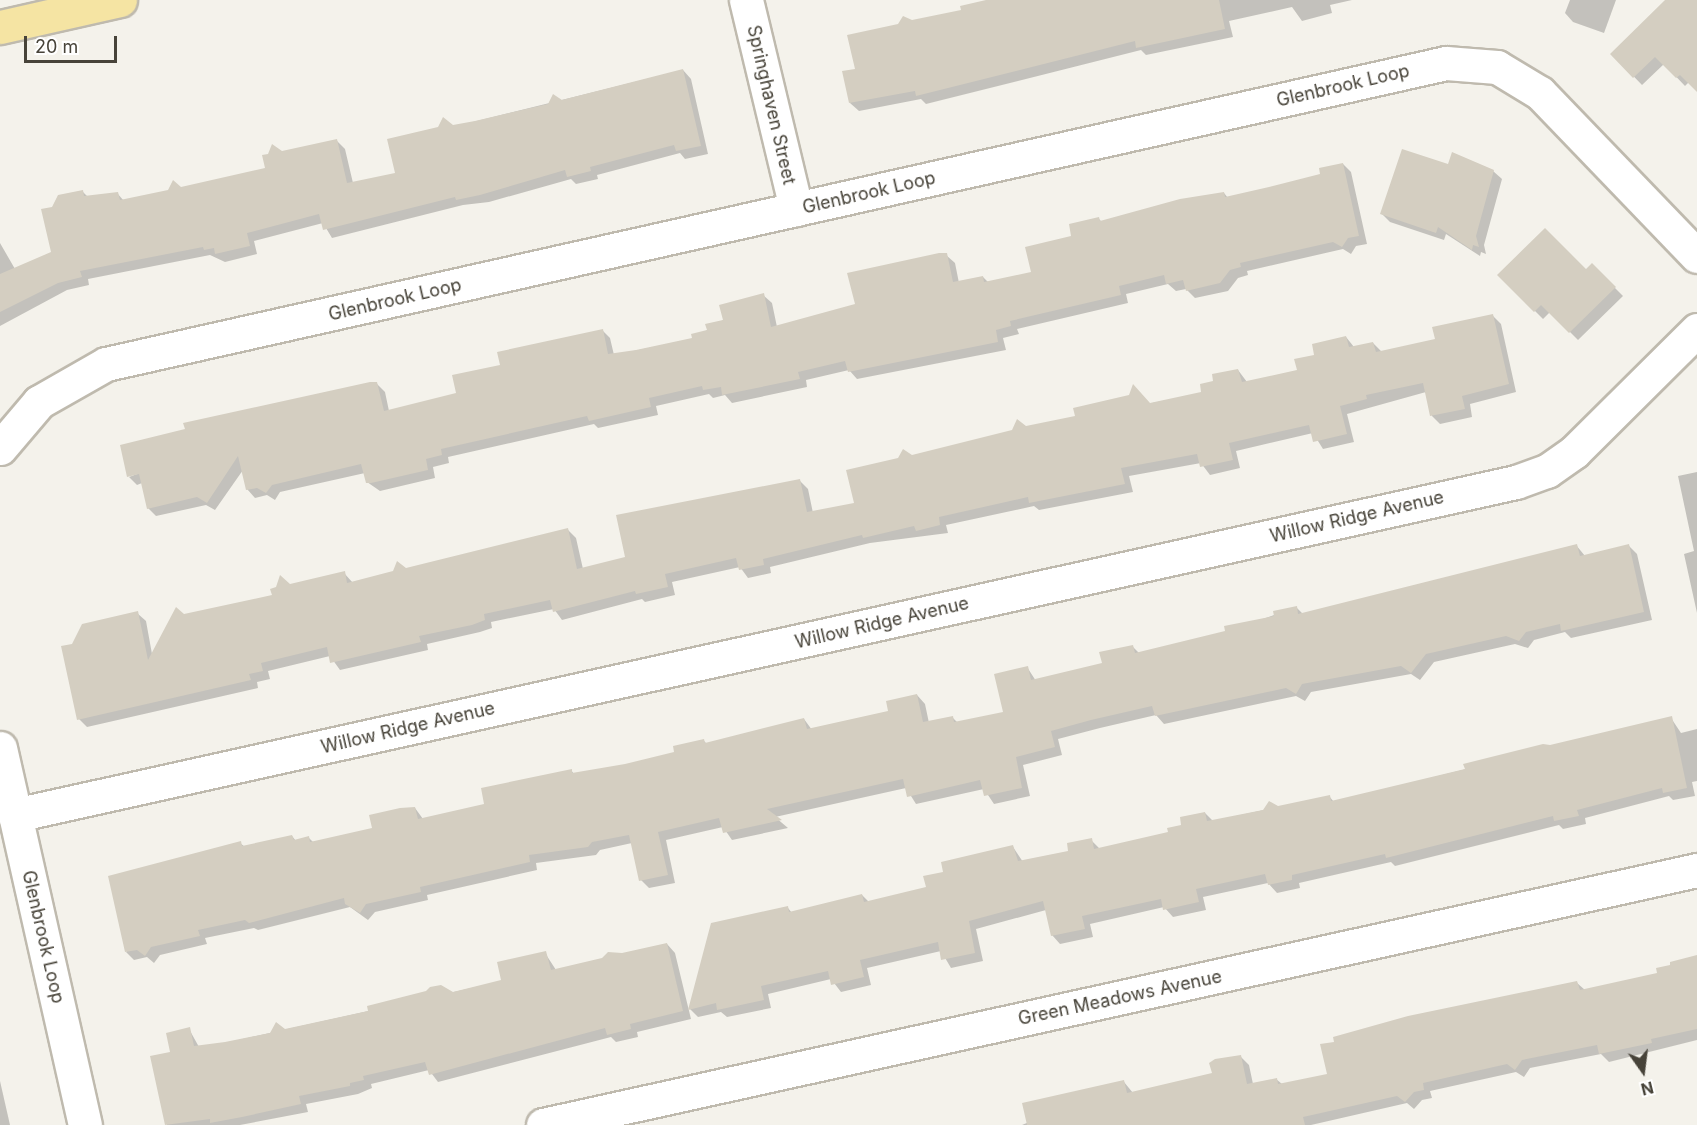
<!DOCTYPE html>
<style>
body{margin:0}
#map{position:relative;width:1697px;height:1125px;overflow:hidden;background:#f4f2eb;font-family:Inter,sans-serif}
div>[style]{position:absolute}
.shadow>*{inset:0;background:#0003}
.building>*{inset:0;background:#d4cec1}
.roads{filter:drop-shadow(2px 0 #bfbaae) drop-shadow(-2px 0 #bfbaae) drop-shadow(0 2px #bfbaae) drop-shadow(0 -2px #bfbaae)}
.minor>*{height:33px;margin:-16.5px;padding:0 16.5px;transform-origin:16.5px;border-radius:16.5px;background:#fff}
.major>*{height:33px;margin:-16.5px;padding:0 16.5px;transform-origin:16.5px;border-radius:16.5px;background:#f5e4a3}
span{translate:-50% -50%;white-space:nowrap;text-align:center;line-height:1.15;-webkit-text-stroke:4.5px #fff;paint-order:stroke}
.street-label{font-size:18px;color:#474339}
.north{position:absolute;left:1613px;top:1041px;width:60px;height:60px;-webkit-text-stroke:4px #fff;paint-order:stroke;rotate:166deg;font-size:16px;font-weight:700;line-height:24px;text-align:center;color:#474339}
.north::after{content:'';display:block;margin:auto;width:21px;height:27px;background:#474339;clip-path:polygon(50% 0,100% 100%,50% 72%,0 100%)}
.scale{position:absolute;left:24px;top:36px;width:93px;height:27px;box-sizing:border-box;border:3px solid #474339;border-top:0;padding-left:8px;font-size:18px;line-height:21px;white-space:nowrap;color:#474339;-webkit-text-stroke:4px #fff;paint-order:stroke}
</style>
<div id="map">
<div class="shadow">
<i style="clip-path:polygon(993px 0,1352px 0,1330px 5px,1332px 13px,1302px 21px,1292px 7px,1229px 21px,1233px 37px,1146px 55px,1141px 50px,926px 104px,921px 99px,859px 111px,850px 103px,856px 70px,912px 22px,962px 11px)"></i>
<i style="clip-path:polygon(1570px 0,1616px 0,1604px 33px,1573px 22px,1565px 13px)"></i>
<i style="clip-path:polygon(1667px 0,1690px 0,1697px 7px,1697px 89px,1689px 82px,1685px 86px,1664px 64px,1642px 85px,1612px 54px)"></i>
<i style="clip-path:polygon(683px 70px,691px 79px,708px 154px,685px 159px,680px 153px,597px 175px,598px 179px,576px 184px,571px 179px,489px 202px,463px 205px,332px 238px,323px 223px,254px 241px,257px 254px,225px 262px,210px 255px,88px 279px,89px 285px,67px 290px,0 326px,0 243px,15px 269px,53px 253px,54px 208px,82px 191px,88px 197px,117px 193px,124px 201px,267px 169px,282px 153px,337px 141px,345px 149px,353px 183px,397px 174px,453px 127px)"></i>
<i style="clip-path:polygon(1343px 164px,1351px 172px,1367px 244px,1356px 246px,1351px 254px,1343px 249px,1247px 271px,1248px 275px,1238px 278px,1228px 291px,1195px 298px,1186px 289px,1176px 291px,1168px 284px,1126px 294px,1128px 303px,1017px 329px,1019px 334px,1003px 338px,1006px 350px,857px 379px,849px 370px,806px 380px,807px 387px,732px 403px,725px 395px,713px 398px,709px 394px,656px 406px,658px 415px,598px 428px,594px 424px,448px 457px,449px 463px,433px 467px,435px 478px,380px 491px,367px 482px,365px 473px,280px 492px,275px 500px,267px 495px,255px 498px,247px 489px,243px 470px,215px 510px,206px 505px,156px 516px,148px 508px,142px 483px,137px 485px,129px 477px,377px 384px,385px 392px,389px 411px,458px 394px,501px 367px,602px 330px,610px 338px,614px 355px,693px 339px,763px 295px,772px 303px,777px 327px,857px 305px,946px 255px,955px 263px,959px 283px,983px 277px,988px 282px,1032px 273px,1099px 219px,1102px 222px,1224px 193px,1228px 198px,1322px 175px)"></i>
<i style="clip-path:polygon(1449px 166px,1493px 171px,1502px 179px,1484px 245px,1486px 254px,1481px 252px,1480px 256px,1446px 234px,1444px 240px,1390px 222px,1382px 214px)"></i>
<i style="clip-path:polygon(1592px 265px,1623px 296px,1578px 340px,1550px 312px,1543px 319px,1499px 275px,1586px 271px)"></i>
<i style="clip-path:polygon(1493px 316px,1501px 324px,1516px 392px,1470px 404px,1472px 417px,1440px 424px,1432px 416px,1426px 392px,1347px 414px,1354px 442px,1323px 449px,1313px 433px,1236px 451px,1240px 468px,1210px 475px,1201px 463px,1129px 476px,1133px 492px,1039px 510px,1034px 506px,946px 525px,948px 533px,870px 543px,770px 567px,771px 573px,748px 578px,740px 567px,672px 582px,675px 595px,645px 602px,642px 599px,562px 620px,554px 609px,491px 622px,492px 628px,480px 632px,427px 644px,428px 650px,340px 670px,330px 656px,268px 671px,270px 679px,257px 682px,258px 688px,87px 727px,79px 719px,73px 645px,137px 613px,146px 621px,152px 654px,184px 615px,273px 596px,289px 585px,344px 573px,353px 583px,568px 530px,576px 538px,583px 569px,627px 558px,800px 481px,808px 489px,813px 513px,855px 504px,911px 456px,1025px 428px,1203px 393px,1238px 370px,1247px 382px,1299px 372px,1346px 337px,1354px 347px,1373px 343px,1382px 352px,1437px 340px)"></i>
<i style="clip-path:polygon(1697px 472px,1697px 613px,1684px 554px,1694px 551px,1678px 476px)"></i>
<i style="clip-path:polygon(1576px 545px,1585px 556px,1629px 546px,1637px 554px,1652px 620px,1571px 638px,1565px 632px,1534px 640px,1528px 648px,1515px 644px,1434px 662px,1420px 680px,1411px 674px,1311px 692px,1305px 701px,1296px 696px,1164px 724px,1156px 715px,1100px 728px,1058px 739px,1062px 755px,1023px 765px,1030px 796px,994px 804px,984px 789px,916px 804px,906px 788px,775px 817px,788px 828px,732px 840px,723px 827px,666px 840px,675px 883px,649px 888px,641px 880px,632px 843px,600px 850px,596px 855px,536px 863px,537px 870px,427px 895px,428px 900px,375px 912px,368px 920px,350px 907px,258px 930px,254px 928px,205px 938px,207px 944px,160px 955px,154px 963px,147px 957px,134px 960px,126px 952px,240px 843px,245px 847px,292px 836px,296px 841px,309px 838px,313px 842px,374px 829px,415px 808px,423px 819px,486px 805px,571px 770px,574px 774px,625px 766px,676px 753px,703px 740px,707px 744px,804px 719px,812px 730px,890px 712px,917px 695px,925px 704px,929px 723px,952px 717px,958px 723px,1004px 713px,1027px 667px,1036px 681px,1103px 665px,1132px 646px,1140px 654px,1227px 632px,1296px 607px,1303px 614px)"></i>
<i style="clip-path:polygon(1671px 718px,1681px 733px,1697px 729px,1697px 781px,1692px 782px,1695px 796px,1673px 800px,1669px 796px,1585px 818px,1586px 824px,1563px 829px,1559px 825px,1395px 866px,1391px 862px,1299px 883px,1300px 888px,1277px 893px,1268px 883px,1203px 897px,1206px 910px,1173px 917px,1164px 907px,1090px 924px,1093px 937px,1060px 944px,1052px 935px,1046px 910px,976px 929px,983px 961px,951px 968px,941px 951px,867px 968px,871px 985px,841px 992px,831px 979px,768px 994px,771px 1008px,727px 1017px,721px 1012px,698px 1017px,690px 1009px,788px 908px,792px 913px,862px 895px,869px 902px,927px 889px,944px 873px,1013px 847px,1023px 862px,1070px 852px,1091px 840px,1100px 849px,1170px 833px,1205px 813px,1213px 821px,1329px 796px,1334px 802px)"></i>
<i style="clip-path:polygon(667px 944px,675px 953px,691px 1019px,637px 1032px,638px 1037px,616px 1042px,611px 1037px,438px 1082px,429px 1070px,371px 1084px,372px 1088px,358px 1094px,306px 1104px,308px 1112px,240px 1125px,167px 1125px,152px 1058px,172px 1053px,189px 1029px,199px 1047px,225px 1043px,503px 981px,545px 953px,556px 970px)"></i>
<i style="clip-path:polygon(1697px 957px,1697px 1040px,1609px 1062px,1601px 1054px,1530px 1068px,1524px 1077px,1516px 1072px,1430px 1091px,1432px 1098px,1422px 1100px,1414px 1109px,1407px 1103px,1311px 1125px,1022px 1125px,1124px 1082px,1133px 1093px,1213px 1074px,1240px 1056px,1249px 1065px,1253px 1084px,1276px 1079px,1282px 1084px,1329px 1076px,1577px 983px,1585px 990px,1659px 974px)"></i>
<i style="clip-path:polygon(0 1081px,10px 1125px,0 1125px)"></i>
</div>
<div class="building">
<i style="clip-path:polygon(986px 0,1219px 0,1225px 29px,1136px 48px,1135px 41px,916px 96px,915px 91px,849px 103px,842px 71px,855px 69px,847px 35px,898px 24px,903px 16px,912px 20px,961px 10px,960px 6px)"></i>
<i style="clip-path:polygon(1665px 0,1697px 0,1697px 92px,1680px 75px,1676px 78px,1655px 57px,1633px 78px,1610px 54px)"></i>
<i style="clip-path:polygon(683px 69px,701px 146px,676px 151px,674px 145px,590px 167px,591px 171px,567px 177px,565px 170px,480px 195px,456px 200px,455px 197px,323px 230px,319px 214px,247px 233px,250px 246px,215px 254px,214px 248px,204px 250px,203px 247px,80px 271px,82px 277px,58px 283px,0 312px,0 274px,51px 252px,41px 209px,52px 207px,58px 195px,83px 190px,84px 196px,118px 192px,120px 200px,168px 190px,173px 180px,181px 187px,265px 168px,262px 155px,268px 154px,272px 144px,282px 151px,337px 139px,347px 183px,395px 173px,387px 139px,438px 127px,443px 117px,453px 125px,475px 121px,548px 104px,553px 94px,562px 100px)"></i>
<i style="clip-path:polygon(1402px 149px,1448px 164px,1452px 152px,1494px 170px,1476px 236px,1479px 247px,1473px 245px,1472px 250px,1438px 227px,1436px 233px,1380px 214px)"></i>
<i style="clip-path:polygon(1343px 163px,1359px 236px,1348px 238px,1342px 247px,1333px 242px,1240px 263px,1241px 267px,1230px 270px,1220px 283px,1186px 291px,1183px 280px,1166px 284px,1164px 275px,1119px 286px,1121px 295px,1010px 321px,1011px 326px,996px 330px,998px 342px,848px 372px,845px 361px,798px 372px,800px 379px,722px 395px,721px 387px,703px 390px,702px 386px,649px 398px,651px 407px,589px 421px,587px 416px,441px 449px,442px 455px,426px 459px,428px 470px,371px 483px,366px 483px,361px 464px,272px 485px,266px 493px,257px 488px,246px 490px,238px 456px,207px 503px,197px 497px,147px 509px,139px 474px,127px 477px,120px 445px,185px 429px,183px 423px,370px 382px,377px 382px,384px 411px,456px 393px,452px 375px,500px 365px,497px 352px,603px 329px,608px 354px,636px 350px,692px 338px,691px 334px,707px 330px,705px 324px,723px 320px,719px 305px,764px 293px,771px 327px,855px 304px,847px 273px,939px 253px,947px 253px,953px 282px,983px 276px,984px 282px,1031px 272px,1025px 247px,1071px 236px,1069px 224px,1099px 217px,1100px 221px,1180px 199px,1224px 192px,1225px 197px,1269px 187px,1320px 174px,1319px 168px)"></i>
<i style="clip-path:polygon(1545px 228px,1586px 269px,1592px 263px,1616px 287px,1569px 333px,1541px 305px,1534px 312px,1497px 275px)"></i>
<i style="clip-path:polygon(1493px 314px,1509px 384px,1462px 396px,1465px 409px,1430px 416px,1423px 383px,1366px 395px,1367px 399px,1340px 406px,1347px 434px,1313px 442px,1309px 425px,1229px 443px,1233px 460px,1200px 467px,1197px 454px,1121px 468px,1125px 484px,1029px 503px,1028px 497px,939px 517px,940px 525px,916px 531px,914px 526px,863px 538px,862px 535px,763px 559px,764px 565px,739px 570px,736px 558px,665px 574px,668px 587px,636px 594px,635px 591px,553px 612px,550px 600px,484px 614px,485px 620px,472px 625px,419px 636px,421px 642px,330px 663px,327px 647px,261px 663px,263px 671px,249px 674px,251px 680px,77px 720px,61px 646px,72px 644px,82px 624px,138px 611px,148px 660px,176px 607px,184px 614px,272px 595px,270px 589px,276px 587px,280px 575px,290px 584px,345px 571px,347px 583px,393px 571px,397px 561px,406px 568px,568px 528px,577px 569px,625px 557px,616px 515px,800px 479px,807px 512px,854px 503px,846px 470px,898px 458px,903px 449px,912px 455px,1012px 430px,1017px 419px,1026px 426px,1075px 416px,1073px 408px,1129px 395px,1133px 384px,1150px 403px,1201px 392px,1200px 384px,1213px 381px,1212px 374px,1238px 369px,1242px 382px,1297px 370px,1294px 359px,1314px 355px,1312px 344px,1346px 336px,1349px 347px,1373px 342px,1376px 352px,1435px 339px,1432px 327px)"></i>
<i style="clip-path:polygon(1577px 544px,1580px 556px,1629px 544px,1644px 612px,1561px 631px,1560px 624px,1526px 632px,1519px 641px,1506px 636px,1426px 654px,1411px 673px,1401px 666px,1302px 684px,1296px 694px,1286px 688px,1155px 716px,1152px 706px,1091px 720px,1051px 731px,1055px 747px,1016px 757px,1022px 788px,984px 796px,980px 780px,907px 797px,903px 779px,767px 809px,782px 820px,723px 833px,719px 818px,658px 832px,668px 875px,639px 881px,629px 835px,592px 842px,588px 847px,529px 855px,530px 862px,420px 887px,421px 892px,366px 904px,360px 913px,345px 904px,344px 898px,249px 923px,245px 920px,198px 930px,200px 936px,151px 947px,145px 956px,137px 950px,125px 952px,108px 876px,241px 841px,242px 846px,292px 835px,294px 840px,309px 836px,310px 842px,372px 828px,369px 815px,400px 808px,415px 807px,418px 819px,484px 804px,481px 788px,572px 769px,572px 773px,625px 764px,674px 752px,673px 746px,704px 739px,705px 743px,804px 718px,807px 729px,888px 711px,886px 701px,917px 694px,923px 722px,953px 716px,954px 722px,1003px 712px,994px 674px,1028px 666px,1031px 680px,1102px 663px,1099px 652px,1133px 645px,1135px 653px,1225px 631px,1224px 626px,1274px 616px,1273px 611px,1297px 606px,1298px 614px)"></i>
<i style="clip-path:polygon(1672px 716px,1687px 788px,1663px 793px,1662px 788px,1577px 810px,1579px 816px,1554px 821px,1553px 816px,1386px 858px,1385px 854px,1292px 875px,1292px 880px,1268px 885px,1265px 874px,1196px 889px,1199px 902px,1163px 910px,1161px 899px,1082px 916px,1085px 929px,1051px 936px,1043px 901px,969px 921px,975px 953px,941px 960px,938px 942px,860px 960px,864px 977px,831px 985px,828px 971px,761px 986px,764px 1000px,717px 1010px,716px 1003px,688px 1010px,711px 923px,788px 906px,789px 912px,862px 894px,864px 902px,926px 887px,923px 876px,943px 872px,941px 862px,1013px 845px,1018px 861px,1068px 851px,1067px 843px,1092px 838px,1094px 849px,1168px 832px,1167px 828px,1181px 825px,1180px 817px,1205px 812px,1207px 821px,1263px 810px,1269px 801px,1278px 806px,1330px 795px,1331px 801px,1465px 769px,1463px 764px,1543px 744px,1550px 745px)"></i>
<i style="clip-path:polygon(667px 943px,683px 1011px,630px 1024px,631px 1029px,607px 1035px,605px 1028px,429px 1075px,425px 1062px,363px 1076px,364px 1080px,350px 1083px,350px 1086px,299px 1096px,301px 1104px,242px 1117px,210px 1123px,210px 1119px,165px 1125px,150px 1056px,170px 1052px,166px 1033px,190px 1027px,194px 1046px,225px 1042px,270px 1033px,276px 1022px,285px 1029px,368px 1011px,367px 1006px,426px 991px,430px 987px,441px 985px,453px 992px,501px 980px,497px 962px,546px 951px,551px 970px,602px 958px,608px 952px,622px 953px)"></i>
<i style="clip-path:polygon(1697px 955px,1697px 1029px,1651px 1039px,1652px 1043px,1599px 1054px,1597px 1045px,1522px 1060px,1515px 1070px,1507px 1064px,1423px 1083px,1424px 1090px,1414px 1092px,1405px 1102px,1397px 1096px,1303px 1117px,1305px 1125px,1027px 1125px,1022px 1103px,1124px 1080px,1127px 1093px,1212px 1073px,1209px 1063px,1215px 1059px,1241px 1055px,1247px 1084px,1277px 1078px,1278px 1084px,1327px 1074px,1320px 1044px,1334px 1042px,1333px 1037px,1408px 1016px,1577px 981px,1580px 990px,1657px 973px,1656px 968px,1670px 965px,1670px 962px)"></i>
</div>
<div class="roads">
<div class="minor">
<i style="left:746px;top:0;width:215px;rotate:76.5deg"></i>
<i style="left:0;top:448px;width:60px;rotate:-49.7deg"></i>
<i style="left:39px;top:402px;width:77px;rotate:-29.6deg"></i>
<i style="left:106px;top:364px;width:1373px;rotate:-12.66deg"></i>
<i style="left:1446px;top:63px;width:51px;rotate:4.5deg"></i>
<i style="left:1497px;top:67px;width:50px;rotate:31.2deg"></i>
<i style="left:1540px;top:93px;width:226px;rotate:46.1deg"></i>
<i style="left:0;top:748px;width:386px;rotate:77.3deg"></i>
<i style="left:15px;top:815px;width:1537px;rotate:-12.51deg"></i>
<i style="left:1516px;top:482px;width:33px;rotate:-20deg"></i>
<i style="left:1547px;top:471px;width:33px;rotate:-35deg"></i>
<i style="left:1574px;top:452px;width:173px;rotate:-44.8deg"></i>
<i style="left:543px;top:1125px;width:1182px;rotate:-12.46deg"></i>
</div>
<div class="major">
<i style="left:0;top:27px;width:123px;rotate:-12.7deg"></i>
</div>
</div>
<div class="street-label">
<span style="left:1343px;top:86px;rotate:-13deg">Glenbrook Loop</span>
<span style="left:771px;top:105px;rotate:77deg">Springhaven Street</span>
<span style="left:869px;top:193px;rotate:-13deg">Glenbrook Loop</span>
<span style="left:395px;top:300px;rotate:-13deg">Glenbrook Loop</span>
<span style="left:1357px;top:517px;rotate:-13deg">Willow Ridge Avenue</span>
<span style="left:882px;top:623px;rotate:-13deg">Willow Ridge Avenue</span>
<span style="left:408px;top:728px;rotate:-13deg">Willow Ridge Avenue</span>
<span style="left:43px;top:937px;rotate:77deg">Glenbrook Loop</span>
<span style="left:1120px;top:998px;rotate:-12deg">Green Meadows Avenue</span>
</div>
<div class="north">N</div>
<div class="scale">20 m</div>
</div>
